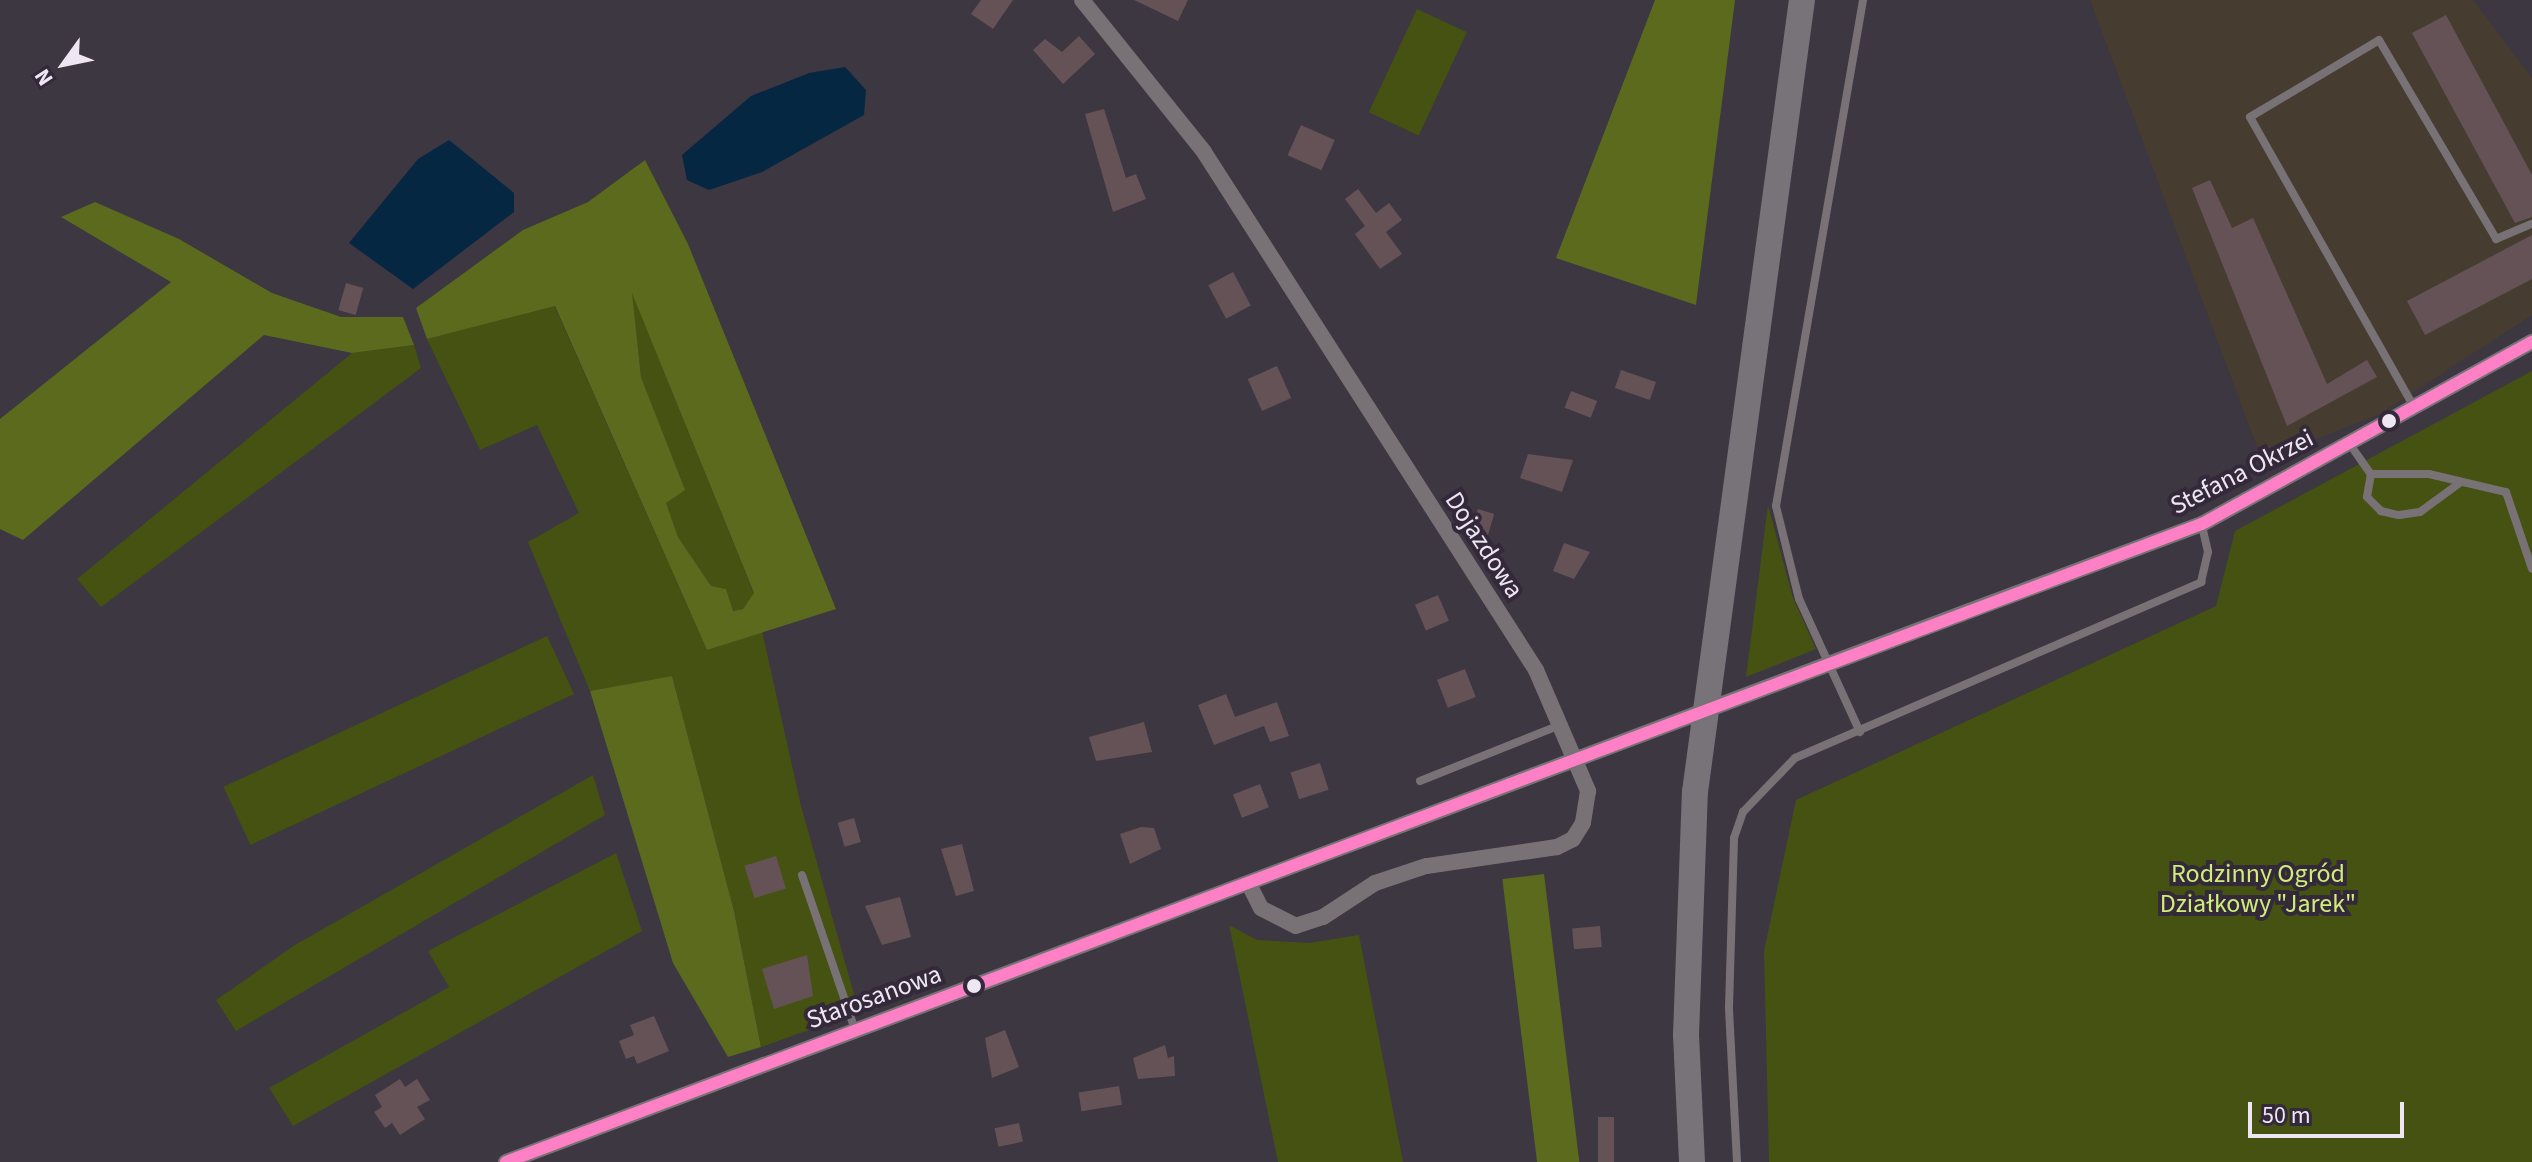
<!DOCTYPE html>
<meta charset="utf-8">
<style>
body{margin:0}
#map{position:relative;width:2532px;height:1162px;overflow:hidden;background:#3c3741;font-family:"Source Sans 3",sans-serif}
div>[style]{position:absolute}
.commercial>*{inset:0;background:#463d30}
.green>*{inset:0;background:#465211;transform-origin:0 0}
.forest>*{inset:0;background:#5c6a1d;transform-origin:0 0}
.water>*{inset:0;background:#052742}
.building>*{inset:0;background:#655256;transform-origin:0 0}
.service>*{height:8px;margin:-4px;padding:0 4px;transform-origin:4px;border-radius:4px;background:#787276}
.minor>*{height:16px;margin:-8px;padding:0 8px;transform-origin:8px;border-radius:8px;background:#787276}
.primary>*{height:26px;margin:-13px;padding:0 13px;transform-origin:13px;border-radius:13px;background:#787378}
.minor-bridge>*{height:16px;margin:-8px;padding:0 8px;transform-origin:8px;border-radius:8px;background:#787276}
.bus-1>*{height:12px;margin:-6px;padding:0 6px;transform-origin:6px;border-radius:6px;background:#ff80c5}
.dots>*{width:22px;height:22px;translate:-50% -50%;box-sizing:border-box;border:4px solid #33293b;border-radius:50%}
span{translate:-50% -50%;white-space:nowrap;text-align:center;line-height:1.15;-webkit-text-stroke:8px #33293b;paint-order:stroke}
.street-label{font-size:26px;color:#eee7f3}
.park-label{font-size:26px;color:#d1ec79}
.north{position:absolute;left:24px;top:24px;width:80px;height:80px;-webkit-text-stroke:6px #33293b;paint-order:stroke;rotate:237deg;font-size:22px;font-weight:700;line-height:32px;text-align:center;color:#eee7f3}
.north::after{content:'';display:block;margin:auto;width:28px;height:36px;background:#eee7f3;clip-path:polygon(50% 0,100% 100%,50% 72%,0 100%)}
.scale{position:absolute;left:2248px;top:1102px;width:156px;height:36px;box-sizing:border-box;border:4px solid #eee7f3;border-top:0;padding-left:10px;font-size:24px;line-height:28px;white-space:nowrap;color:#eee7f3;-webkit-text-stroke:6px #33293b;paint-order:stroke}
</style>
<div id="map">
<div class="commercial">
<i style="clip-path:polygon(2090px 0,2473px 0,2532px 78px,2532px 315px,2380px 414px,2262px 460px)"></i>
</div>
<div class="green">
<i style="left:1417px;top:9px;width:55px;height:114px;rotate:25deg"></i>
<i style="clip-path:polygon(631px 289px,754px 594px,743px 609px,732px 611px,726px 589px,711px 586px,678px 537px,665px 502px,684px 489px,641px 377px)"></i>
<i style="clip-path:polygon(554px 305px,707px 650px,762px 631px,801px 806px,859px 1012px,761px 1047px,734px 911px,672px 676px,590px 691px,528px 542px,579px 513px,537px 425px,480px 450px,427px 339px)"></i>
<i style="clip-path:polygon(414px 345px,421px 368px,101px 607px,77px 579px,352px 353px)"></i>
<i style="clip-path:polygon(2532px 371px,2532px 1162px,1769px 1162px,1764px 951px,1796px 800px,2216px 606px,2235px 531px)"></i>
<i style="clip-path:polygon(1768px 505px,1793px 598px,1816px 649px,1746px 677px)"></i>
<i style="left:547px;top:636px;width:64px;height:357px;rotate:65deg"></i>
<i style="clip-path:polygon(593px 775px,605px 815px,236px 1031px,216px 1000px,295px 945px)"></i>
<i style="clip-path:polygon(616px 853px,642px 931px,293px 1126px,269px 1088px,449px 987px,428px 951px)"></i>
<i style="clip-path:polygon(1229px 925px,1257px 940px,1309px 943px,1359px 935px,1403px 1162px,1278px 1162px)"></i>
</div>
<div class="forest">
<i style="clip-path:polygon(1655px 0,1735px 0,1696px 305px,1556px 258px)"></i>
<i style="clip-path:polygon(evenodd,645px 160px,688px 244px,836px 609px,707px 650px,555px 306px,427px 339px,416px 308px,523px 230px,588px 202px,645px 160px,632px 293px,754px 593px,743px 609px,733px 611px,726px 589px,711px 586px,678px 537px,666px 503px,685px 490px,641px 377px,632px 293px)"></i>
<i style="clip-path:polygon(95px 202px,179px 239px,272px 293px,341px 317px,403px 317px,414px 345px,352px 353px,264px 335px,23px 540px,0 529px,0 419px,171px 282px,61px 217px)"></i>
<i style="clip-path:polygon(672px 676px,734px 911px,761px 1047px,728px 1057px,673px 963px,590px 691px)"></i>
<i style="left:1544px;top:874px;width:290px;height:42px;rotate:83deg"></i>
</div>
<div class="water">
<i style="clip-path:polygon(845px 67px,866px 90px,864px 115px,762px 172px,709px 190px,687px 180px,682px 155px,751px 96px,809px 73px)"></i>
<i style="clip-path:polygon(449px 140px,514px 193px,514px 212px,413px 289px,349px 243px,418px 159px)"></i>
</div>
<div class="building">
<i style="clip-path:polygon(981px 0,1013px 0,993px 29px,971px 14px)"></i>
<i style="clip-path:polygon(1134px 0,1188px 0,1178px 21px)"></i>
<i style="clip-path:polygon(2446px 15px,2532px 175px,2532px 217px,2515px 223px,2412px 33px)"></i>
<i style="clip-path:polygon(1079px 36px,1095px 54px,1063px 84px,1033px 50px,1045px 39px,1062px 52px)"></i>
<i style="clip-path:polygon(1104px 109px,1126px 178px,1136px 174px,1146px 199px,1113px 212px,1085px 114px)"></i>
<i style="left:1301px;top:125px;width:37px;height:33px;rotate:24deg"></i>
<i style="clip-path:polygon(2210px 180px,2232px 228px,2253px 218px,2327px 384px,2367px 360px,2377px 377px,2287px 426px,2192px 188px)"></i>
<i style="clip-path:polygon(1358px 189px,1376px 213px,1389px 203px,1402px 220px,1386px 232px,1402px 254px,1380px 269px,1355px 234px,1365px 226px,1345px 199px)"></i>
<i style="clip-path:polygon(2532px 235px,2532px 279px,2425px 335px,2407px 301px)"></i>
<i style="left:1233px;top:272px;width:38px;height:28px;rotate:62deg"></i>
<i style="left:346px;top:283px;width:18px;height:28px;rotate:16deg"></i>
<i style="left:1277px;top:366px;width:35px;height:32px;rotate:66deg"></i>
<i style="left:1621px;top:370px;width:37px;height:19px;rotate:19deg"></i>
<i style="left:1571px;top:391px;width:28px;height:18px;rotate:21deg"></i>
<i style="clip-path:polygon(1528px 454px,1573px 460px,1562px 492px,1520px 478px)"></i>
<i style="left:1478px;top:509px;width:17px;height:23px;rotate:17deg"></i>
<i style="clip-path:polygon(1564px 543px,1590px 552px,1574px 579px,1553px 571px)"></i>
<i style="left:1438px;top:595px;width:28px;height:25px;rotate:67deg"></i>
<i style="left:1465px;top:669px;width:30px;height:30px;rotate:69deg"></i>
<i style="clip-path:polygon(1226px 694px,1235px 717px,1277px 702px,1289px 736px,1270px 742px,1264px 726px,1214px 745px,1198px 705px)"></i>
<i style="clip-path:polygon(1144px 722px,1152px 752px,1096px 761px,1089px 737px)"></i>
<i style="left:1320px;top:763px;width:28px;height:31px;rotate:72deg"></i>
<i style="left:1260px;top:784px;width:25px;height:29px;rotate:69deg"></i>
<i style="left:854px;top:818px;width:25px;height:17px;rotate:74deg"></i>
<i style="clip-path:polygon(1141px 827px,1154px 828px,1161px 849px,1130px 864px,1120px 834px)"></i>
<i style="clip-path:polygon(962px 844px,974px 891px,956px 896px,941px 849px)"></i>
<i style="left:776px;top:856px;width:34px;height:33px;rotate:73deg"></i>
<i style="clip-path:polygon(900px 897px,911px 937px,882px 945px,865px 906px)"></i>
<i style="left:1600px;top:926px;width:21px;height:28px;rotate:85deg"></i>
<i style="clip-path:polygon(807px 955px,813px 996px,774px 1009px,762px 969px)"></i>
<i style="clip-path:polygon(654px 1016px,669px 1051px,637px 1064px,634px 1056px,626px 1059px,619px 1041px,634px 1035px,630px 1025px)"></i>
<i style="clip-path:polygon(1005px 1030px,1019px 1067px,992px 1078px,985px 1038px)"></i>
<i style="clip-path:polygon(1165px 1045px,1168px 1058px,1174px 1056px,1175px 1076px,1138px 1079px,1133px 1058px)"></i>
<i style="clip-path:polygon(400px 1079px,405px 1087px,417px 1079px,430px 1100px,417px 1107px,425px 1119px,400px 1135px,392px 1123px,385px 1128px,374px 1112px,382px 1107px,375px 1095px)"></i>
<i style="left:1119px;top:1086px;width:19px;height:41px;rotate:81deg"></i>
<i style="left:1598px;top:1117px;width:16px;height:45px"></i>
<i style="left:1019px;top:1123px;width:19px;height:25px;rotate:78deg"></i>
</div>
<div class="service">
<i style="left:2414px;top:407px;width:333px;rotate:-119.5deg"></i>
<i style="left:2250px;top:117px;width:150px;rotate:-30.8deg"></i>
<i style="left:2379px;top:40px;width:231px;rotate:59.5deg"></i>
<i style="left:2496px;top:239px;width:39px;rotate:-23deg"></i>
<i style="left:2349px;top:443px;width:38px;rotate:55deg"></i>
<i style="left:2371px;top:474px;width:58px"></i>
<i style="left:2429px;top:474px;width:79px;rotate:13.2deg"></i>
<i style="left:2506px;top:492px;width:81px;rotate:71.3deg"></i>
<i style="left:2371px;top:474px;width:23px;rotate:100deg"></i>
<i style="left:2367px;top:497px;width:20px;rotate:45deg"></i>
<i style="left:2381px;top:511px;width:18px;rotate:13deg"></i>
<i style="left:2399px;top:515px;width:21px;rotate:-8deg"></i>
<i style="left:2420px;top:512px;width:51px;rotate:-36.2deg"></i>
<i style="left:1860px;top:732px;width:146px;rotate:-114.6deg"></i>
<i style="left:1799px;top:599px;width:96px;rotate:-103.9deg"></i>
<i style="left:1776px;top:506px;width:513px;rotate:-80.24deg"></i>
<i style="left:1420px;top:781px;width:151px;rotate:-21.8deg"></i>
<i style="left:802px;top:875px;width:164px;rotate:71.1deg"></i>
<i style="left:1737px;top:1162px;width:155px;rotate:-93deg"></i>
<i style="left:1729px;top:1007px;width:169px;rotate:-88.3deg"></i>
<i style="left:1734px;top:838px;width:28px;rotate:-71deg"></i>
<i style="left:1743px;top:812px;width:75px;rotate:-46.1deg"></i>
<i style="left:1795px;top:758px;width:443px;rotate:-23.4deg"></i>
<i style="left:2201px;top:582px;width:31px;rotate:-77deg"></i>
<i style="left:2208px;top:552px;width:28px;rotate:-103deg"></i>
</div>
<div class="minor">
<i style="left:1082px;top:0;width:195px;rotate:51.2deg"></i>
<i style="left:1204px;top:152px;width:615px;rotate:57.34deg"></i>
<i style="left:1536px;top:670px;width:132px;rotate:66.7deg"></i>
<i style="left:1588px;top:791px;width:32px;rotate:99deg"></i>
<i style="left:1583px;top:823px;width:19px;rotate:122deg"></i>
<i style="left:1573px;top:839px;width:18px;rotate:153deg"></i>
<i style="left:1557px;top:847px;width:132px;rotate:171.7deg"></i>
<i style="left:1426px;top:866px;width:54px;rotate:161.6deg"></i>
<i style="left:1375px;top:883px;width:62px;rotate:146.8deg"></i>
<i style="left:1323px;top:917px;width:28px;rotate:162deg"></i>
<i style="left:1296px;top:926px;width:39px;rotate:-153deg"></i>
<i style="left:1261px;top:908px;width:27px;rotate:-117deg"></i>
<i style="left:1961px;top:614px;width:257px;rotate:-20.5deg"></i>
<i style="left:2202px;top:524px;width:377px;rotate:-28.9deg"></i>
<i style="left:506px;top:1162px;width:1045px;rotate:-20.62deg"></i>
</div>
<div class="primary">
<i style="left:1692px;top:1162px;width:127px;rotate:-92.7deg"></i>
<i style="left:1686px;top:1035px;width:243px;rotate:-87.9deg"></i>
<i style="left:1695px;top:792px;width:799px;rotate:-82.31deg"></i>
</div>
<div class="minor-bridge">
<i style="left:1484px;top:794px;width:510px;rotate:-20.67deg"></i>
</div>
<div class="bus-1">
<i style="left:506px;top:1162px;width:1812px;rotate:-20.62deg"></i>
<i style="left:2202px;top:524px;width:377px;rotate:-28.9deg"></i>
</div>
<div class="dots">
<i style="left:2389px;top:421px;background:#eee7f3"></i>
<i style="left:974px;top:986px;background:#eee7f3"></i>
</div>
<div class="street-label">
<span style="left:2242px;top:472px;rotate:-27deg">Stefana Okrzei</span>
<span style="left:1484px;top:545px;rotate:57deg">Dojazdowa</span>
<span style="left:874px;top:997px;rotate:-20deg">Starosanowa</span>
</div>
<div class="park-label">
<span style="left:2258px;top:889px">Rodzinny Ogród<br>Działkowy "Jarek"</span>
</div>
<div class="north">N</div>
<div class="scale">50 m</div>
</div>
